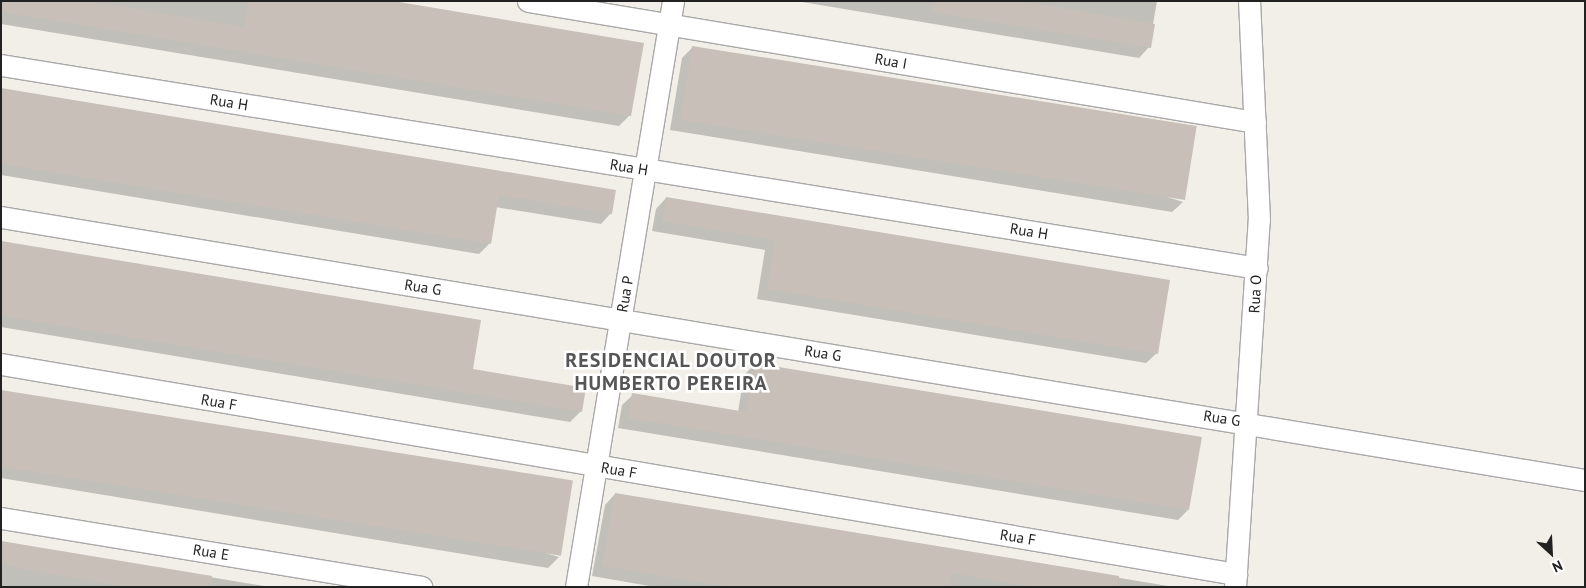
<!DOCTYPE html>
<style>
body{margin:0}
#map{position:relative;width:1586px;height:588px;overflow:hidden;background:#f2efe9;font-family:"PT Sans",sans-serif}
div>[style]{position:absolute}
.shadow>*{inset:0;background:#0003}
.building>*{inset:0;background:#c7bfb8;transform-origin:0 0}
.roads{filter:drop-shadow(1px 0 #a9a9a9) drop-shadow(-1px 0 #a9a9a9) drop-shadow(0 1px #a9a9a9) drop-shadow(0 -1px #a9a9a9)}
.street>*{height:21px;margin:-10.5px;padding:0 10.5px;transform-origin:10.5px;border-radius:10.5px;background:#fff}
span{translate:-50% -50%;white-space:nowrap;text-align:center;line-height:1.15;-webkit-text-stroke:5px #fff;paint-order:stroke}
.street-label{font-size:15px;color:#222}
.district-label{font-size:20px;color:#555;font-weight:700;letter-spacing:1px}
.frame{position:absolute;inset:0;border:2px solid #222;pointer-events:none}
.north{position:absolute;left:1526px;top:528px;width:50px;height:50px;-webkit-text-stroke:4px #fff;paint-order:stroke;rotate:155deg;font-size:14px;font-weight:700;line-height:20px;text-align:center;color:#222}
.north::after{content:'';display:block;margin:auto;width:18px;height:22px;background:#222;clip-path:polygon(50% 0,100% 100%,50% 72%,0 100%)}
</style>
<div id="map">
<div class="shadow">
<i style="clip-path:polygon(1px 1px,386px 1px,630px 115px,619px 126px,1px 24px)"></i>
<i style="clip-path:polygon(796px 1px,1157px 1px,1149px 47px,1139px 58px)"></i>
<i style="clip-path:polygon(692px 48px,1183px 202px,1172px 212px,670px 130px,682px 58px)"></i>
<i style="clip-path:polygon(1px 89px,611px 213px,601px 224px,495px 207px,489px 244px,479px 254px,1px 175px)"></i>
<i style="clip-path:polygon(666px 198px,1157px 353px,1146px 363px,757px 299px,765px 250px,652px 231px,656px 209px)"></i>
<i style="clip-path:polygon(1px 242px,472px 370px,581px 411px,570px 422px,1px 327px)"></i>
<i style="clip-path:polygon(754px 365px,1188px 510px,1178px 520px,618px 428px,622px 405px,633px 395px,738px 412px,744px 375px)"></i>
<i style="clip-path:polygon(1px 392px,559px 557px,548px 568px,1px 478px)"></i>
<i style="clip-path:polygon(615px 494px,1174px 587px,655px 587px,592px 576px,605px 505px)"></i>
<i style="clip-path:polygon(1px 542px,270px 587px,1px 587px)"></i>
</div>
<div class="building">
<i style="clip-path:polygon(3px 1px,87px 1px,244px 27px,249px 1px,393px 1px,644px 43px,631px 116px,2px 12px)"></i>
<i style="clip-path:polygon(933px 1px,1019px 1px,1155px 24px,1151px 48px,932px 12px)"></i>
<i style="left:692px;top:46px;width:511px;height:75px;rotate:9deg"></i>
<i style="clip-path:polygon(1px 88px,616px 190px,612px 214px,499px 195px,491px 244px,1px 164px)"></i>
<i style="clip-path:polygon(666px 197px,1170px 280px,1158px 354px,767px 289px,775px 240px,662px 221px)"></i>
<i style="clip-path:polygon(1px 241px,481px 320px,473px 369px,586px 388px,582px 412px,1px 316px)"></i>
<i style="clip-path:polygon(754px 363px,1202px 437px,1189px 510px,628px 418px,632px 393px,746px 412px)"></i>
<i style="left:1px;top:390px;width:579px;height:76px;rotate:9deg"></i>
<i style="clip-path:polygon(615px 493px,1119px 576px,1118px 587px,1032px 587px,951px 573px,950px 587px,727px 587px,602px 566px)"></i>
<i style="clip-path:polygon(1px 541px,212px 576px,212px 587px,126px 587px,16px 568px,1px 563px)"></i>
</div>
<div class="roads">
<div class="street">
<i style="left:528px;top:1px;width:737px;rotate:9.45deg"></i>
<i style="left:1px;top:65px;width:1272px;rotate:9.18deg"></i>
<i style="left:1px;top:217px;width:1606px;rotate:9.43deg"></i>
<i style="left:1px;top:364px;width:1253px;rotate:9.65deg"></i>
<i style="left:1px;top:518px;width:426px;rotate:9.3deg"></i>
<i style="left:576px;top:587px;width:594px;rotate:-80.6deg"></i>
<i style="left:1235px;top:587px;width:368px;rotate:-86.3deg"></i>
<i style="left:1259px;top:220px;width:219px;rotate:-92.6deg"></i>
</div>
</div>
<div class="street-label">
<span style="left:891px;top:61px;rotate:10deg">Rua I</span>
<span style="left:229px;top:102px;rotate:9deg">Rua H</span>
<span style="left:629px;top:167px;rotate:9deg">Rua H</span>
<span style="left:1029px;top:231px;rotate:9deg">Rua H</span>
<span style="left:423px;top:287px;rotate:9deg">Rua G</span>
<span style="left:625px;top:294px;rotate:-80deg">Rua P</span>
<span style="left:1255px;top:294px;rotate:-87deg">Rua O</span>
<span style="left:823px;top:353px;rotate:9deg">Rua G</span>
<span style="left:219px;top:402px;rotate:10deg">Rua F</span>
<span style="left:1222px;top:418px;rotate:9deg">Rua G</span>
<span style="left:619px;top:470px;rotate:10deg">Rua F</span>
<span style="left:1018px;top:537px;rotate:9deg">Rua F</span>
<span style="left:211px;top:552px;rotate:9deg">Rua E</span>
</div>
<div class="district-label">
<span style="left:671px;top:372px">RESIDENCIAL DOUTOR<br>HUMBERTO PEREIRA</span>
</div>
<div class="frame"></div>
<div class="north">N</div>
</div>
